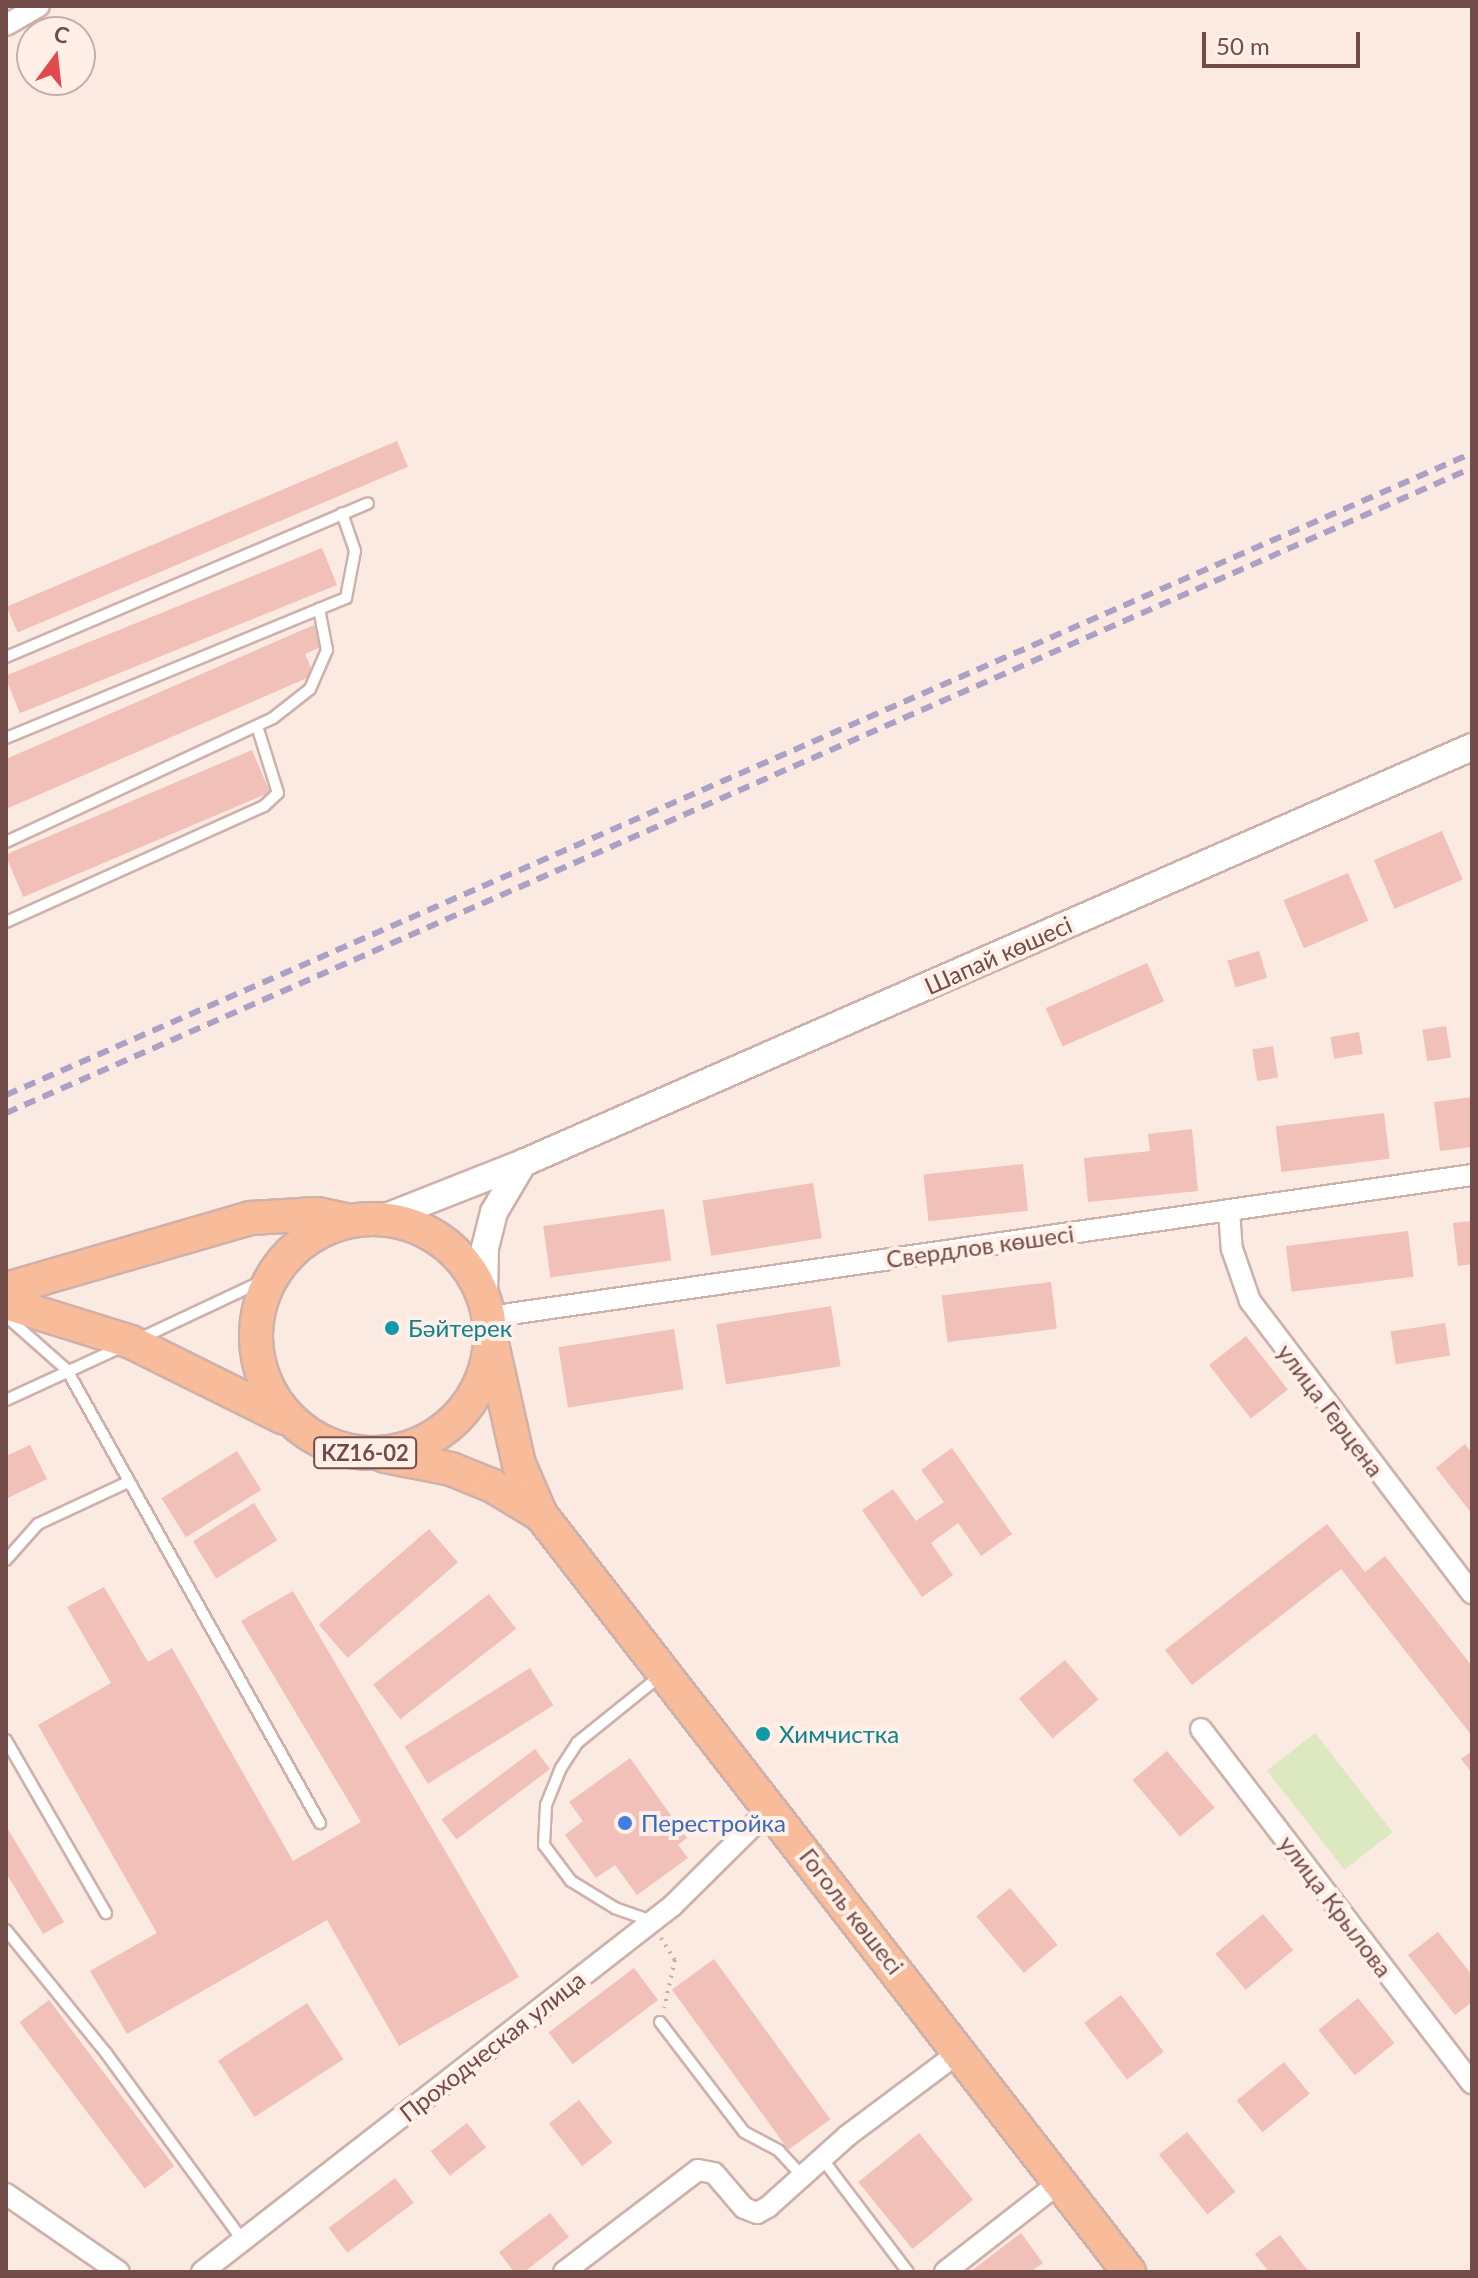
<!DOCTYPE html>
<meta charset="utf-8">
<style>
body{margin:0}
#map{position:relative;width:1478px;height:2278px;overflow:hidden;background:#fbeae1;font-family:Lato,sans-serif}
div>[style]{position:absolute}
.green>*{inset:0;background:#dbe8c0;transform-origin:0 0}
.building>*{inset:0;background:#f0c0b9;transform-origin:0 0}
.path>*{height:4px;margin-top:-2px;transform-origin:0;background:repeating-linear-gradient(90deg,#d5a49d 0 2px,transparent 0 8px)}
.roads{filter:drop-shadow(2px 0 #ceb1ab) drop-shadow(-2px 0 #ceb1ab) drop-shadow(0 2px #ceb1ab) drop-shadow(0 -2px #ceb1ab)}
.service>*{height:10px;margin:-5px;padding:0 5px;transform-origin:5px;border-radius:5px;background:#fff}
.minor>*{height:20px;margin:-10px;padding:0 10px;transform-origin:10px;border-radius:10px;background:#fff}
.tertiary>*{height:26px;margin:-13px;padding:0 13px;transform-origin:13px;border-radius:13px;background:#fff}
.primary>*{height:32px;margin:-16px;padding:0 16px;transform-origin:16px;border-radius:16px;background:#f9bc9a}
.primary>.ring{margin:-16px;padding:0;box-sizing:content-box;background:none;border:32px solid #f9bc9a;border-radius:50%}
.rail>*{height:6px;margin-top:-3px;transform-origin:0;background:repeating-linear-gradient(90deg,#aaa1c4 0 12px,transparent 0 20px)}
.dots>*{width:22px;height:22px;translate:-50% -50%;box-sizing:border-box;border:4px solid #ffefe7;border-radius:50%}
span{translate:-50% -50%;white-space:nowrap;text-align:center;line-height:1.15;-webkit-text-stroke:8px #ffefe7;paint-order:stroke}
.shield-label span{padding:2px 6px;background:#ffefe7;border:2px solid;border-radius:6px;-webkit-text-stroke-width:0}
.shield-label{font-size:22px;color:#724c49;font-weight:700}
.street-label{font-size:24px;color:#724c49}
.culture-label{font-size:24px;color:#0d838f}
.left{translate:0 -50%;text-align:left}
.shop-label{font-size:24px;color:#366cbe}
.frame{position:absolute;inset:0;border:8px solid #724c49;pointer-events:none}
.north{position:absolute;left:16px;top:16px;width:80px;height:80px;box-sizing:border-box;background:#ffefe7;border:2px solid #c7aea8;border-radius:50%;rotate:15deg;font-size:22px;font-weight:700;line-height:32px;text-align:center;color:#724c49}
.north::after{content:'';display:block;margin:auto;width:28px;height:36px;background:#e4484f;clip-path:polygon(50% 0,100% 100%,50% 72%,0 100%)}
.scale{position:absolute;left:1202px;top:32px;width:158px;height:36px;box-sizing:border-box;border:4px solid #724c49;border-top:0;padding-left:10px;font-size:24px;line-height:28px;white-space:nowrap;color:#724c49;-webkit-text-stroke:6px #ffefe7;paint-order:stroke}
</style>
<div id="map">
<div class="green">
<i style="left:1315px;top:1733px;width:126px;height:61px;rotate:52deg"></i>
</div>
<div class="building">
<i style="left:397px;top:441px;width:28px;height:424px;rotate:67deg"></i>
<i style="left:322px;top:548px;width:40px;height:342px;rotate:68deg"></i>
<i style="clip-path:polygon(314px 625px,323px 646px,305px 654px,314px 675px,6px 809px,6px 759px)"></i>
<i style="left:252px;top:750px;width:46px;height:268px;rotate:67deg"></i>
<i style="left:1442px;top:831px;width:53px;height:74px;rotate:67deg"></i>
<i style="left:1348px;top:873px;width:52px;height:70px;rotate:67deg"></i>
<i style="left:1259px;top:951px;width:28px;height:33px;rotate:73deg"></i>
<i style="left:1147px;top:963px;width:42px;height:111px;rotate:66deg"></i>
<i style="left:1446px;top:1026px;width:32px;height:24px;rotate:81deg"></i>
<i style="left:1359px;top:1032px;width:22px;height:29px;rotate:80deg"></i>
<i style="left:1273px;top:1046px;width:32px;height:21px;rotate:81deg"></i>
<i style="clip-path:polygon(1472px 1097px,1472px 1147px,1440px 1151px,1434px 1102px)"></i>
<i style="left:1384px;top:1113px;width:46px;height:109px;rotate:83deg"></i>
<i style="clip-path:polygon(1192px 1129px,1198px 1191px,1088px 1202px,1084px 1158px,1150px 1151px,1148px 1134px)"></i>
<i style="left:1023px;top:1164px;width:47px;height:100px;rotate:84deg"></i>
<i style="left:813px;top:1183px;width:56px;height:112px;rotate:81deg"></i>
<i style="left:664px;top:1209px;width:52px;height:122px;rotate:82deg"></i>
<i style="clip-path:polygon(1472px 1221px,1472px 1264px,1458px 1266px,1453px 1223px)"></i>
<i style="left:1408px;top:1231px;width:46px;height:123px;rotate:83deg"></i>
<i style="left:1051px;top:1282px;width:47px;height:110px;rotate:83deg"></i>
<i style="left:831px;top:1306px;width:61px;height:116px;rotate:81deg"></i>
<i style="left:1445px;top:1323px;width:33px;height:55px;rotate:81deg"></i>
<i style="left:674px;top:1329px;width:61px;height:117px;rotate:81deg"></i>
<i style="left:1246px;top:1336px;width:68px;height:47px;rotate:52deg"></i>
<i style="clip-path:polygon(1465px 1444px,1472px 1453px,1472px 1514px,1436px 1468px)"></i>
<i style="clip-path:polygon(30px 1445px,47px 1479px,6px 1499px,6px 1456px)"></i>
<i style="clip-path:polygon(952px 1448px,1012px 1534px,981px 1556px,958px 1523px,931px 1543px,953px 1575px,922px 1597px,862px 1510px,893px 1489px,916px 1521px,944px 1502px,921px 1470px)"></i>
<i style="left:237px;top:1451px;width:46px;height:89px;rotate:58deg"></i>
<i style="left:254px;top:1503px;width:44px;height:72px;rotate:58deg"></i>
<i style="clip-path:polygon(1327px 1524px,1365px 1572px,1385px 1556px,1472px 1666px,1472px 1736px,1341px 1569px,1192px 1685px,1165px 1650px)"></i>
<i style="left:429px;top:1529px;width:44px;height:146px;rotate:49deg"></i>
<i style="clip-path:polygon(104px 1587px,148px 1662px,172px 1648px,293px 1861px,361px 1822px,241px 1621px,293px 1591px,519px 1977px,399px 2046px,327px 1920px,127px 2034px,90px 1971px,157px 1933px,38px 1725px,111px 1683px,67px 1607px)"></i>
<i style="left:489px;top:1594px;width:44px;height:147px;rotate:52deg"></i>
<i style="left:1065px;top:1660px;width:52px;height:60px;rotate:50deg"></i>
<i style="left:530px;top:1668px;width:44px;height:148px;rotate:58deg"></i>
<i style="left:761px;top:1723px;width:20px;height:11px;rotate:53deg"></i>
<i style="left:535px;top:1749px;width:25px;height:117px;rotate:53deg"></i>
<i style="left:1167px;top:1751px;width:74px;height:45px;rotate:50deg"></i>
<i style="clip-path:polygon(1472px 1751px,1472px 1773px,1461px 1759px)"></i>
<i style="clip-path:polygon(630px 1758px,687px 1838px,678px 1845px,688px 1858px,637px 1895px,615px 1865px,596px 1878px,565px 1835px,583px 1821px,569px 1802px)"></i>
<i style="clip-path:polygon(6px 1826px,64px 1922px,43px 1934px,6px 1873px)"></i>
<i style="left:1010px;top:1888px;width:74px;height:44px;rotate:50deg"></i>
<i style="left:1263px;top:1914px;width:47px;height:62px;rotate:50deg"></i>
<i style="clip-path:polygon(1438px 1932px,1472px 1975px,1472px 2002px,1455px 2015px,1408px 1955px)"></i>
<i style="left:714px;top:1959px;width:198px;height:52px;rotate:54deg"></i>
<i style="left:634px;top:1968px;width:40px;height:107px;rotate:53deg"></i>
<i style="left:1121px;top:1995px;width:71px;height:46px;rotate:53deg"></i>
<i style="left:1358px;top:1998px;width:58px;height:51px;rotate:51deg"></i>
<i style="left:49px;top:2000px;width:208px;height:37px;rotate:53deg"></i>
<i style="left:307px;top:2003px;width:67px;height:106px;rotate:57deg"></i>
<i style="left:1284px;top:2062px;width:41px;height:61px;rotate:51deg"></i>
<i style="left:579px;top:2100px;width:54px;height:38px;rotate:52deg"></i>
<i style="left:467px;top:2123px;width:31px;height:46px;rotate:52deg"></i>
<i style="left:1187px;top:2132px;width:77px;height:36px;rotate:51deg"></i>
<i style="left:919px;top:2133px;width:86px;height:78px;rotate:51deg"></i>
<i style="left:395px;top:2178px;width:31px;height:83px;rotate:53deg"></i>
<i style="clip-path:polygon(550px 2213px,569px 2237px,524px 2272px,514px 2272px,499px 2252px)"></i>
<i style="clip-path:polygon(1021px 2233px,1043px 2263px,1030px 2272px,970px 2272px)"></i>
<i style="clip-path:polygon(1280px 2235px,1309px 2272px,1269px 2272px,1255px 2254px)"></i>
</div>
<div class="path">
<i style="left:661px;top:1938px;width:26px;rotate:58deg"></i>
<i style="left:675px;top:1960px;width:49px;rotate:102.9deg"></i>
</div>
<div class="roads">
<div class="service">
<i style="left:6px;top:657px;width:393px;rotate:-23deg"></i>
<i style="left:6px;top:738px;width:368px;rotate:-22.4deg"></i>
<i style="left:346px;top:598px;width:48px;rotate:-79.2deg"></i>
<i style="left:355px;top:551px;width:40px;rotate:-108.9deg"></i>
<i style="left:6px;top:842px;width:294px;rotate:-24.9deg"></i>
<i style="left:273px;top:718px;width:47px;rotate:-38.1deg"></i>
<i style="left:310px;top:689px;width:43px;rotate:-66.4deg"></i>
<i style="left:327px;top:650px;width:42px;rotate:-101deg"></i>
<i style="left:6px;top:922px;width:283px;rotate:-24.2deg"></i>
<i style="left:264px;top:806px;width:19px;rotate:-43deg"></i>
<i style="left:278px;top:793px;width:70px;rotate:-107.4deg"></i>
<i style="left:6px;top:1316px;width:81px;rotate:41.5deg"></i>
<i style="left:67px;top:1370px;width:519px;rotate:60.82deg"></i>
<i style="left:139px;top:1339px;width:146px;rotate:-25.2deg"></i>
<i style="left:6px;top:1400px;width:127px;rotate:-24.7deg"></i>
<i style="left:6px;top:1560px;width:48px;rotate:-48.4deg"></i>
<i style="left:38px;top:1524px;width:97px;rotate:-25deg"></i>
<i style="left:6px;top:1740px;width:200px;rotate:60deg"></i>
<i style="left:652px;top:1921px;width:39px;rotate:-161deg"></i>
<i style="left:615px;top:1908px;width:52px;rotate:-148.5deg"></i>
<i style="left:571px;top:1881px;width:45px;rotate:-126.9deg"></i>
<i style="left:544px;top:1845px;width:40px;rotate:-87.1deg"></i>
<i style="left:546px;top:1805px;width:40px;rotate:-68deg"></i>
<i style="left:561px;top:1768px;width:30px;rotate:-57deg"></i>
<i style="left:577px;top:1743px;width:107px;rotate:-38.9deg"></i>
<i style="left:6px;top:1930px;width:159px;rotate:50.9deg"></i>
<i style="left:106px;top:2053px;width:233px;rotate:53.9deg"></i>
<i style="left:660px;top:2022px;width:138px;rotate:52.6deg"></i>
<i style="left:744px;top:2132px;width:40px;rotate:28deg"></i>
<i style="left:779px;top:2151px;width:35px;rotate:47deg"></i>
<i style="left:824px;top:2161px;width:139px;rotate:52.9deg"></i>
</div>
<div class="minor">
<i style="left:6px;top:25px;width:38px;rotate:-30deg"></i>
<i style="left:1229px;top:1210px;width:39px;rotate:86deg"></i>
<i style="left:1232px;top:1249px;width:55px;rotate:70.9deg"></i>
<i style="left:1250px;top:1301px;width:367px;rotate:52.8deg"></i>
<i style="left:489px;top:1317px;width:993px;rotate:-8.22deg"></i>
<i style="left:1201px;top:1729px;width:446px;rotate:52.6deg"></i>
<i style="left:6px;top:2194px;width:137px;rotate:34.6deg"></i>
<i style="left:202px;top:2272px;width:596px;rotate:-37.91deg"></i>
<i style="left:672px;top:1906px;width:139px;rotate:-44.7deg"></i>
<i style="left:564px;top:2272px;width:168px;rotate:-37.3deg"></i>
<i style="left:698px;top:2170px;width:16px;rotate:11deg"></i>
<i style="left:714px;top:2173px;width:46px;rotate:49.4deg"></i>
<i style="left:744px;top:2208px;width:14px;rotate:21deg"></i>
<i style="left:757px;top:2213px;width:13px;rotate:-29deg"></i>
<i style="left:768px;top:2207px;width:106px;rotate:-41.9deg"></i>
<i style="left:847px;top:2136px;width:144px;rotate:-36.8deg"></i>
<i style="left:945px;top:2272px;width:146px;rotate:-38deg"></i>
</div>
<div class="tertiary">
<i style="left:381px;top:1219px;width:153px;rotate:-21.5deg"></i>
<i style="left:523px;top:1163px;width:1036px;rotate:-23.67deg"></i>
<i style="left:484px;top:1296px;width:48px;rotate:-88.8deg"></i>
<i style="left:485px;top:1248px;width:37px;rotate:-76deg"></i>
<i style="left:494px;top:1212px;width:57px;rotate:-59.4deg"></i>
</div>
<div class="primary">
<i class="ring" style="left:256px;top:1219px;width:202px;height:202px"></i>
<i style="left:6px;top:1289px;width:255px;rotate:-16.2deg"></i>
<i style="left:251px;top:1218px;width:66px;rotate:-3.5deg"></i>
<i style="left:317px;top:1214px;width:30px;rotate:12deg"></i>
<i style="left:6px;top:1303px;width:131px;rotate:17.3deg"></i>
<i style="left:131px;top:1342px;width:171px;rotate:26.4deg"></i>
<i style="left:491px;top:1339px;width:128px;rotate:77.4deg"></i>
<i style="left:519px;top:1464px;width:56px;rotate:66.7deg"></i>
<i style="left:541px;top:1515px;width:959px;rotate:52.16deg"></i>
<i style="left:385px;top:1456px;width:67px;rotate:11.1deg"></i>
<i style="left:451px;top:1469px;width:45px;rotate:22deg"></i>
<i style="left:493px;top:1486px;width:56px;rotate:31.1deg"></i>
</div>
</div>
<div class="rail">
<i style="left:6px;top:1095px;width:1600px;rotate:-23.65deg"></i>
<i style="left:6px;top:1113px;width:1602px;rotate:-23.75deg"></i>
</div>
<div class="dots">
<i style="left:392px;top:1328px;background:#0f9aa8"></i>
<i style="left:763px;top:1734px;background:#0f9aa8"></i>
<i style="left:625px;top:1823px;background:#3f7fe0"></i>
</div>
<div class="shield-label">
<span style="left:365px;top:1453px">KZ16-02</span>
</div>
<div class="street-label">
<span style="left:998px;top:955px;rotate:-24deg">Шапай көшесі</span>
<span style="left:980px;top:1246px;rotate:-8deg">Свердлов көшесі</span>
<span style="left:1331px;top:1410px;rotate:53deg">улица Герцена</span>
<span style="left:1336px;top:1906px;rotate:53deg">улица Крылова</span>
<span style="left:852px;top:1911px;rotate:52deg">Гоголь көшесі</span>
<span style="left:492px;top:2046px;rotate:-38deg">Проходческая улица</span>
</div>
<div class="culture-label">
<span class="left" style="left:408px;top:1328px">Бәйтерек</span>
<span class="left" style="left:779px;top:1734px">Химчистка</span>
</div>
<div class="shop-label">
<span class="left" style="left:641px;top:1823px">Перестройка</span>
</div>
<div class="frame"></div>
<div class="north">С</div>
<div class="scale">50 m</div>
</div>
